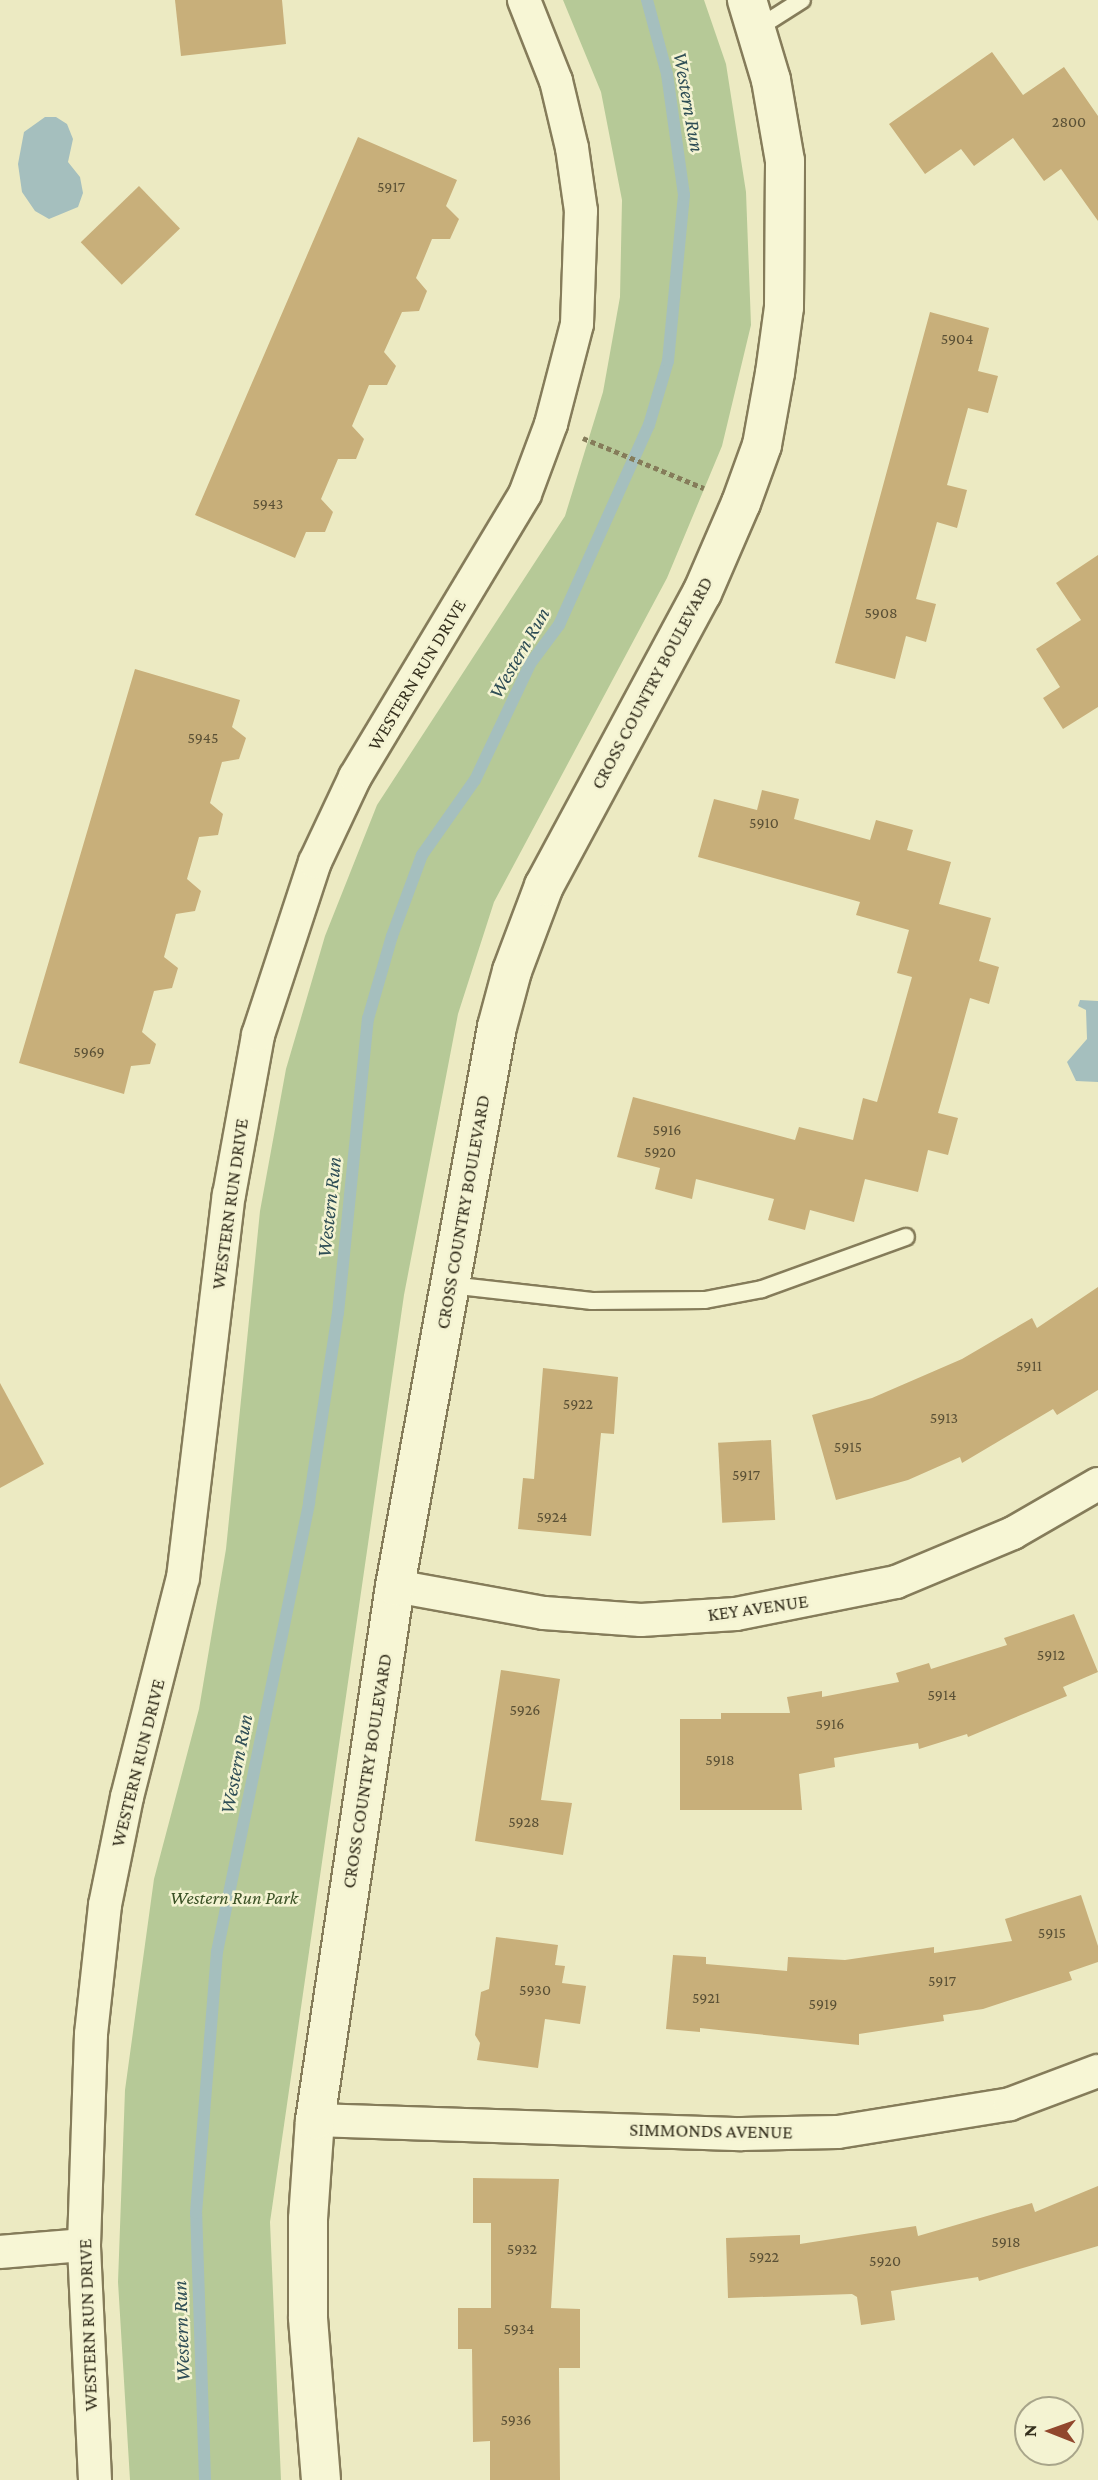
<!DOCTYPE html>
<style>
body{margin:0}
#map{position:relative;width:1098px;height:2480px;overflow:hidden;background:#eceac2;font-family:"Crimson Pro",serif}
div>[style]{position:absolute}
.green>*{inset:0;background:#b6c997}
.water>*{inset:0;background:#a5bfbe}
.stream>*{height:12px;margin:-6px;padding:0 6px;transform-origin:6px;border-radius:6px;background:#a5bfbe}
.building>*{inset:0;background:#c8af7a;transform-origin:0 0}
.path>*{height:4.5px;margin-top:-2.25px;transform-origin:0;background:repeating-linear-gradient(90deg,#857c5a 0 5px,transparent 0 8.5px)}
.roads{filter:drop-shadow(2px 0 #857c5a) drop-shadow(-2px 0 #857c5a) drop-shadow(0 2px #857c5a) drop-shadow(0 -2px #857c5a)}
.lane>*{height:16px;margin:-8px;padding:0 8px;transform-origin:8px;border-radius:8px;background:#f7f6d5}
.street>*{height:32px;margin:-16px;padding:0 16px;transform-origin:16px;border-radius:16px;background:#f7f6d5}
.secondary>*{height:38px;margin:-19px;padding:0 19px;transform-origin:19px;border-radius:19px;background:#f7f6d5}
span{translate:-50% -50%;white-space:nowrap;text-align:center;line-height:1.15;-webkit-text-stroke:5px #f4f3d2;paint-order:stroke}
.number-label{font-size:16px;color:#5a5035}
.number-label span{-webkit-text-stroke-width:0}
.street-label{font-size:19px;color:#35301e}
.park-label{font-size:19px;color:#3a5125;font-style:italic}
.water-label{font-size:21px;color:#2e4d55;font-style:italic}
.north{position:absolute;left:1014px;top:2396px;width:70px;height:70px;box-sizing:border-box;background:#f4f3d2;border:2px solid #a8a58a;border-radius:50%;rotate:271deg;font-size:19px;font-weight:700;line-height:28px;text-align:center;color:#35301e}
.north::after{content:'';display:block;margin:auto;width:24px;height:32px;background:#91472d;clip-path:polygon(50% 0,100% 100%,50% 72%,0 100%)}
</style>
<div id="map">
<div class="green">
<i style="clip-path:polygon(563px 0,704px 0,726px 64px,746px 192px,751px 325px,722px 446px,667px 578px,494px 902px,458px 1014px,404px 1295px,270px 2222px,281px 2480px,130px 2480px,118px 2282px,125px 2090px,154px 1879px,199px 1709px,226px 1549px,260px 1211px,286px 1069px,325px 936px,377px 805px,565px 516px,603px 392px,620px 297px,622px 200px,601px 92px)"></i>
</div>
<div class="water">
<i style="clip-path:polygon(45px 117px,56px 117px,67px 124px,73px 139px,68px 162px,80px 177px,83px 193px,78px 207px,49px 219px,35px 211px,22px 192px,18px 164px,24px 132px)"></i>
<i style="clip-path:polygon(1080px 1000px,1098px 1001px,1098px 1082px,1076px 1081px,1067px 1062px,1087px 1039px,1086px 1010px,1078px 1006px)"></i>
</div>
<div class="stream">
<i style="left:205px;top:2480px;width:267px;rotate:-91.9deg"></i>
<i style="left:196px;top:2213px;width:262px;rotate:-85.4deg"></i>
<i style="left:217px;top:1952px;width:459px;rotate:-78.4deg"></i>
<i style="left:309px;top:1502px;width:191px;rotate:-81.3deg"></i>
<i style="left:338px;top:1313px;width:296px;rotate:-84.2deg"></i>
<i style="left:368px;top:1019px;width:86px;rotate:-73.9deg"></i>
<i style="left:392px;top:936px;width:86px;rotate:-69.7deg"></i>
<i style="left:422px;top:855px;width:92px;rotate:-54.8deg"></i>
<i style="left:475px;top:780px;width:128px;rotate:-64.6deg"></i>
<i style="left:530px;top:664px;width:49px;rotate:-53.4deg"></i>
<i style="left:559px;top:625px;width:219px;rotate:-65.8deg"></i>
<i style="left:649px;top:425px;width:67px;rotate:-73.5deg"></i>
<i style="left:668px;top:361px;width:167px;rotate:-84.5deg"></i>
<i style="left:684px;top:195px;width:122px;rotate:-98deg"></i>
<i style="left:667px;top:74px;width:77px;rotate:-105.1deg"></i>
</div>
<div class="building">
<i style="clip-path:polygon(175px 0,282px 0,286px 44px,181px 56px)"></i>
<i style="clip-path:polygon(992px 52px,1023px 95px,1064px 67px,1098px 116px,1098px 221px,1061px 169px,1044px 181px,1013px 138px,974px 166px,961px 149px,925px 174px,889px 124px)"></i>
<i style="clip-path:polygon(358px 137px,457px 180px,446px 206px,459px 219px,450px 239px,432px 239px,416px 278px,427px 291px,419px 311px,402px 312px,384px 352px,396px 366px,387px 385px,369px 385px,352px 426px,364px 439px,356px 459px,338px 459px,321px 499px,333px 512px,325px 532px,306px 532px,295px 558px,195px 515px)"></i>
<i style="left:139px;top:186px;width:59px;height:81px;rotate:46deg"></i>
<i style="clip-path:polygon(930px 312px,989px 328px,978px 371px,998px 376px,988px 413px,968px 408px,947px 485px,967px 490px,957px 528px,937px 522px,916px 599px,936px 604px,926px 642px,906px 636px,895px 679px,835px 663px)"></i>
<i style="clip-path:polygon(1098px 555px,1098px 707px,1063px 729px,1043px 698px,1060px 687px,1036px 649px,1081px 620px,1056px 583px)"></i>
<i style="clip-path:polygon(135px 669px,240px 700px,232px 727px,246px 738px,239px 759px,222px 762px,210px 803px,223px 814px,218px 835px,199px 837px,187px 879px,201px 891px,195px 911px,176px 914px,164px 957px,178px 968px,172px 988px,154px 991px,142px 1032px,156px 1044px,150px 1064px,131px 1066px,124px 1094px,19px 1063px)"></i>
<i style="clip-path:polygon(762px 790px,799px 799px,794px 819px,870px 840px,876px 820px,913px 830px,907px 850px,951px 862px,939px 904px,991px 918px,979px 961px,999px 967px,989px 1004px,970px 998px,954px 1056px,938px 1113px,958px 1118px,948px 1155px,928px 1150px,918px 1192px,865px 1179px,854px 1222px,810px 1210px,805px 1230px,768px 1220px,774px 1199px,696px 1179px,692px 1199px,655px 1189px,660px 1168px,617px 1157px,633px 1097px,795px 1140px,799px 1127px,853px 1140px,863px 1098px,877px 1102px,912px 977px,897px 973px,909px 930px,856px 915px,860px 902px,698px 857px,714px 799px,757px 810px)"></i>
<i style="clip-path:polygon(1098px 1287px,1098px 1390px,1057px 1415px,1053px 1409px,962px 1463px,960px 1457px,908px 1480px,836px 1500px,812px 1415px,872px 1398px,962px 1359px,1032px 1318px,1037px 1328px)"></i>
<i style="clip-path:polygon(543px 1368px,618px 1377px,614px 1434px,601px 1433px,591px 1536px,518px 1529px,523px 1478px,534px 1479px)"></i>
<i style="clip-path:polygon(0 1383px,44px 1464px,0 1488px)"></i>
<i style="left:771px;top:1440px;width:80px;height:53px;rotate:87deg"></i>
<i style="clip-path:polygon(1074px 1614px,1098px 1672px,1063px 1687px,1067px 1696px,968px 1737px,967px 1734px,919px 1749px,918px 1743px,834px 1758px,835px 1767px,799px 1774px,802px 1810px,680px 1810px,680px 1719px,721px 1719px,721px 1713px,790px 1713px,787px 1697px,822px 1691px,822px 1697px,899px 1682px,896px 1673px,929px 1663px,931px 1669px,1007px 1645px,1004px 1638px)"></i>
<i style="clip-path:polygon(501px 1670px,560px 1679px,541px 1800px,572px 1803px,563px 1855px,475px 1841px)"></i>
<i style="clip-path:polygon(1081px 1895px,1098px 1946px,1098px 1962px,1069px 1972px,1072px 1980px,983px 2009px,943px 2015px,944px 2021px,859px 2034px,859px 2045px,700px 2028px,700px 2032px,666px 2029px,673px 1955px,706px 1957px,706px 1964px,787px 1971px,788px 1957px,845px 1960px,934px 1947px,934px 1953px,1012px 1941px,1005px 1919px)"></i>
<i style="clip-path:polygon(496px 1937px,558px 1945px,555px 1965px,565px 1966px,562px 1983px,586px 1986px,580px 2024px,545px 2019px,538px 2068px,477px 2060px,480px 2043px,475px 2035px,481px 1992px,489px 1989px)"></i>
<i style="clip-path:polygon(473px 2178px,559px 2179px,551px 2308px,580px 2309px,580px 2368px,559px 2368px,560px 2480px,490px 2480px,490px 2441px,473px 2442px,472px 2349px,458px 2349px,458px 2308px,491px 2308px,491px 2223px,473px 2223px)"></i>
<i style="clip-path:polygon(1098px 2186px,1098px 2246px,979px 2281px,978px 2277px,891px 2291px,895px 2320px,861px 2325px,857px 2297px,852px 2294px,728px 2298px,726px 2238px,800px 2235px,800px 2244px,916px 2226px,918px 2236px,1032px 2203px,1035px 2212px)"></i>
</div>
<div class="path">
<i style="left:583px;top:438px;width:131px;rotate:22.5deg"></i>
</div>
<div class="roads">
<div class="lane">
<i style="left:758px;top:28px;width:52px;rotate:-32.5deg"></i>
<i style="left:450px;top:1285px;width:143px;rotate:6.4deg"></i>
<i style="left:592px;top:1301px;width:113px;rotate:-0.5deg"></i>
<i style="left:705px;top:1300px;width:58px;rotate:-10.9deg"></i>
<i style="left:762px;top:1289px;width:153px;rotate:-19.9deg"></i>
</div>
<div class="street">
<i style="left:395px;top:1586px;width:151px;rotate:10.3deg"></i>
<i style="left:544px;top:1613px;width:97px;rotate:4.1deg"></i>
<i style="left:641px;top:1620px;width:95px;rotate:-3.6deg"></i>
<i style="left:736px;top:1614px;width:163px;rotate:-11.3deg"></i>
<i style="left:896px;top:1582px;width:127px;rotate:-22.7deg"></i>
<i style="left:1013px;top:1533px;width:98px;rotate:-30deg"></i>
<i style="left:315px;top:2120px;width:427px;rotate:1.9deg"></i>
<i style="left:742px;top:2134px;width:96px;rotate:-1.2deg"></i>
<i style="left:838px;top:2132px;width:174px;rotate:-9.2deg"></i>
<i style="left:1010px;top:2104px;width:94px;rotate:-20.6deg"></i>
<i style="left:0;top:2252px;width:84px;rotate:-4.8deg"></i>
<i style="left:95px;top:2480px;width:235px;rotate:-92.7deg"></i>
<i style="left:84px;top:2245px;width:211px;rotate:-88.1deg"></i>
<i style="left:91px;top:2034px;width:130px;rotate:-83.8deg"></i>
<i style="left:105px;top:1905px;width:110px;rotate:-78.5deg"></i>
<i style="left:127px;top:1797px;width:226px;rotate:-75.7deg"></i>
<i style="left:183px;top:1578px;width:386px;rotate:-83.2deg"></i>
<i style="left:229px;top:1195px;width:163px;rotate:-79.7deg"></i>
<i style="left:258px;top:1035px;width:182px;rotate:-71.8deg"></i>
<i style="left:315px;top:862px;width:94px;rotate:-64.8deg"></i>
<i style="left:355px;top:777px;width:330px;rotate:-59deg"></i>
<i style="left:525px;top:494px;width:75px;rotate:-69.6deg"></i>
<i style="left:551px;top:424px;width:103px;rotate:-75.4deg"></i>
<i style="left:577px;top:324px;width:113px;rotate:-88deg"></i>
<i style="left:581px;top:211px;width:64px;rotate:-98.1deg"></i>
<i style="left:572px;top:148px;width:69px;rotate:-103.4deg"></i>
<i style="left:556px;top:81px;width:87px;rotate:-111.6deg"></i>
</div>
<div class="secondary">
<i style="left:321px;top:2480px;width:164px;rotate:-94.6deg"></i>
<i style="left:308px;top:2317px;width:98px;rotate:-90deg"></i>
<i style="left:308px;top:2219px;width:99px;rotate:-86deg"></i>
<i style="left:315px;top:2120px;width:540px;rotate:-81.48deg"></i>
<i style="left:395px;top:1586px;width:568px;rotate:-79.66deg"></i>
<i style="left:497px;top:1027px;width:58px;rotate:-75deg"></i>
<i style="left:512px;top:971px;width:91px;rotate:-69.4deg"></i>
<i style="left:544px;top:886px;width:333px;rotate:-61.7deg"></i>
<i style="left:702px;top:593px;width:98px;rotate:-66.6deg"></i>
<i style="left:741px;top:503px;width:62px;rotate:-70.1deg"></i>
<i style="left:762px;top:445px;width:73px;rotate:-79.8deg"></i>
<i style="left:775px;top:373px;width:67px;rotate:-82.2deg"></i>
<i style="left:784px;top:307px;width:146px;rotate:-89.6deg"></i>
<i style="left:785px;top:161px;width:82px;rotate:-99.8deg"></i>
<i style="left:771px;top:80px;width:84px;rotate:-106.7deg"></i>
</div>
</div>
<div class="number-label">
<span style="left:1069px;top:122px">2800</span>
<span style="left:391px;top:187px">5917</span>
<span style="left:957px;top:339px">5904</span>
<span style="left:268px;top:504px">5943</span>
<span style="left:881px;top:613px">5908</span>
<span style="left:203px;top:738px">5945</span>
<span style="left:764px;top:823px">5910</span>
<span style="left:89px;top:1052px">5969</span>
<span style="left:667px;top:1130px">5916</span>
<span style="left:660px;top:1152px">5920</span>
<span style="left:1029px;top:1366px">5911</span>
<span style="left:578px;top:1404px">5922</span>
<span style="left:944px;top:1418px">5913</span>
<span style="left:848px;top:1447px">5915</span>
<span style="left:746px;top:1475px">5917</span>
<span style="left:552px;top:1517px">5924</span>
<span style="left:1051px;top:1655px">5912</span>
<span style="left:942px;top:1695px">5914</span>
<span style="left:525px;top:1710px">5926</span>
<span style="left:830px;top:1724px">5916</span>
<span style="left:720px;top:1760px">5918</span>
<span style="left:524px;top:1822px">5928</span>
<span style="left:1052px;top:1933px">5915</span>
<span style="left:942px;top:1981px">5917</span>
<span style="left:535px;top:1990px">5930</span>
<span style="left:706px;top:1998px">5921</span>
<span style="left:823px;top:2004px">5919</span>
<span style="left:1006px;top:2242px">5918</span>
<span style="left:522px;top:2249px">5932</span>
<span style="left:764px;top:2257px">5922</span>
<span style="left:885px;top:2261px">5920</span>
<span style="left:519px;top:2329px">5934</span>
<span style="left:516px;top:2420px">5936</span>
</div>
<div class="street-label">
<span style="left:417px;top:675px;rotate:-59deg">WESTERN RUN DRIVE</span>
<span style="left:652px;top:683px;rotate:-62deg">CROSS COUNTRY BOULEVARD</span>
<span style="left:230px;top:1204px;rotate:-82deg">WESTERN RUN DRIVE</span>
<span style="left:463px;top:1212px;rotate:-80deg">CROSS COUNTRY BOULEVARD</span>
<span style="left:758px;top:1608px;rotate:-8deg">KEY AVENUE</span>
<span style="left:138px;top:1763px;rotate:-76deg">WESTERN RUN DRIVE</span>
<span style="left:367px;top:1771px;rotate:-81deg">CROSS COUNTRY BOULEVARD</span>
<span style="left:711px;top:2131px;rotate:1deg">SIMMONDS AVENUE</span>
<span style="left:88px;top:2325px;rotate:-92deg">WESTERN RUN DRIVE</span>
</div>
<div class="park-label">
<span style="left:234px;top:1898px">Western Run Park</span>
</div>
<div class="water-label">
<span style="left:689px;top:102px;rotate:80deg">Western Run</span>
<span style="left:519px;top:653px;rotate:-60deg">Western Run</span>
<span style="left:329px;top:1207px;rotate:-84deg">Western Run</span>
<span style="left:236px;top:1764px;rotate:-79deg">Western Run</span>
<span style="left:181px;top:2331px;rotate:-92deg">Western Run</span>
</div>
<div class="north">N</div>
</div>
